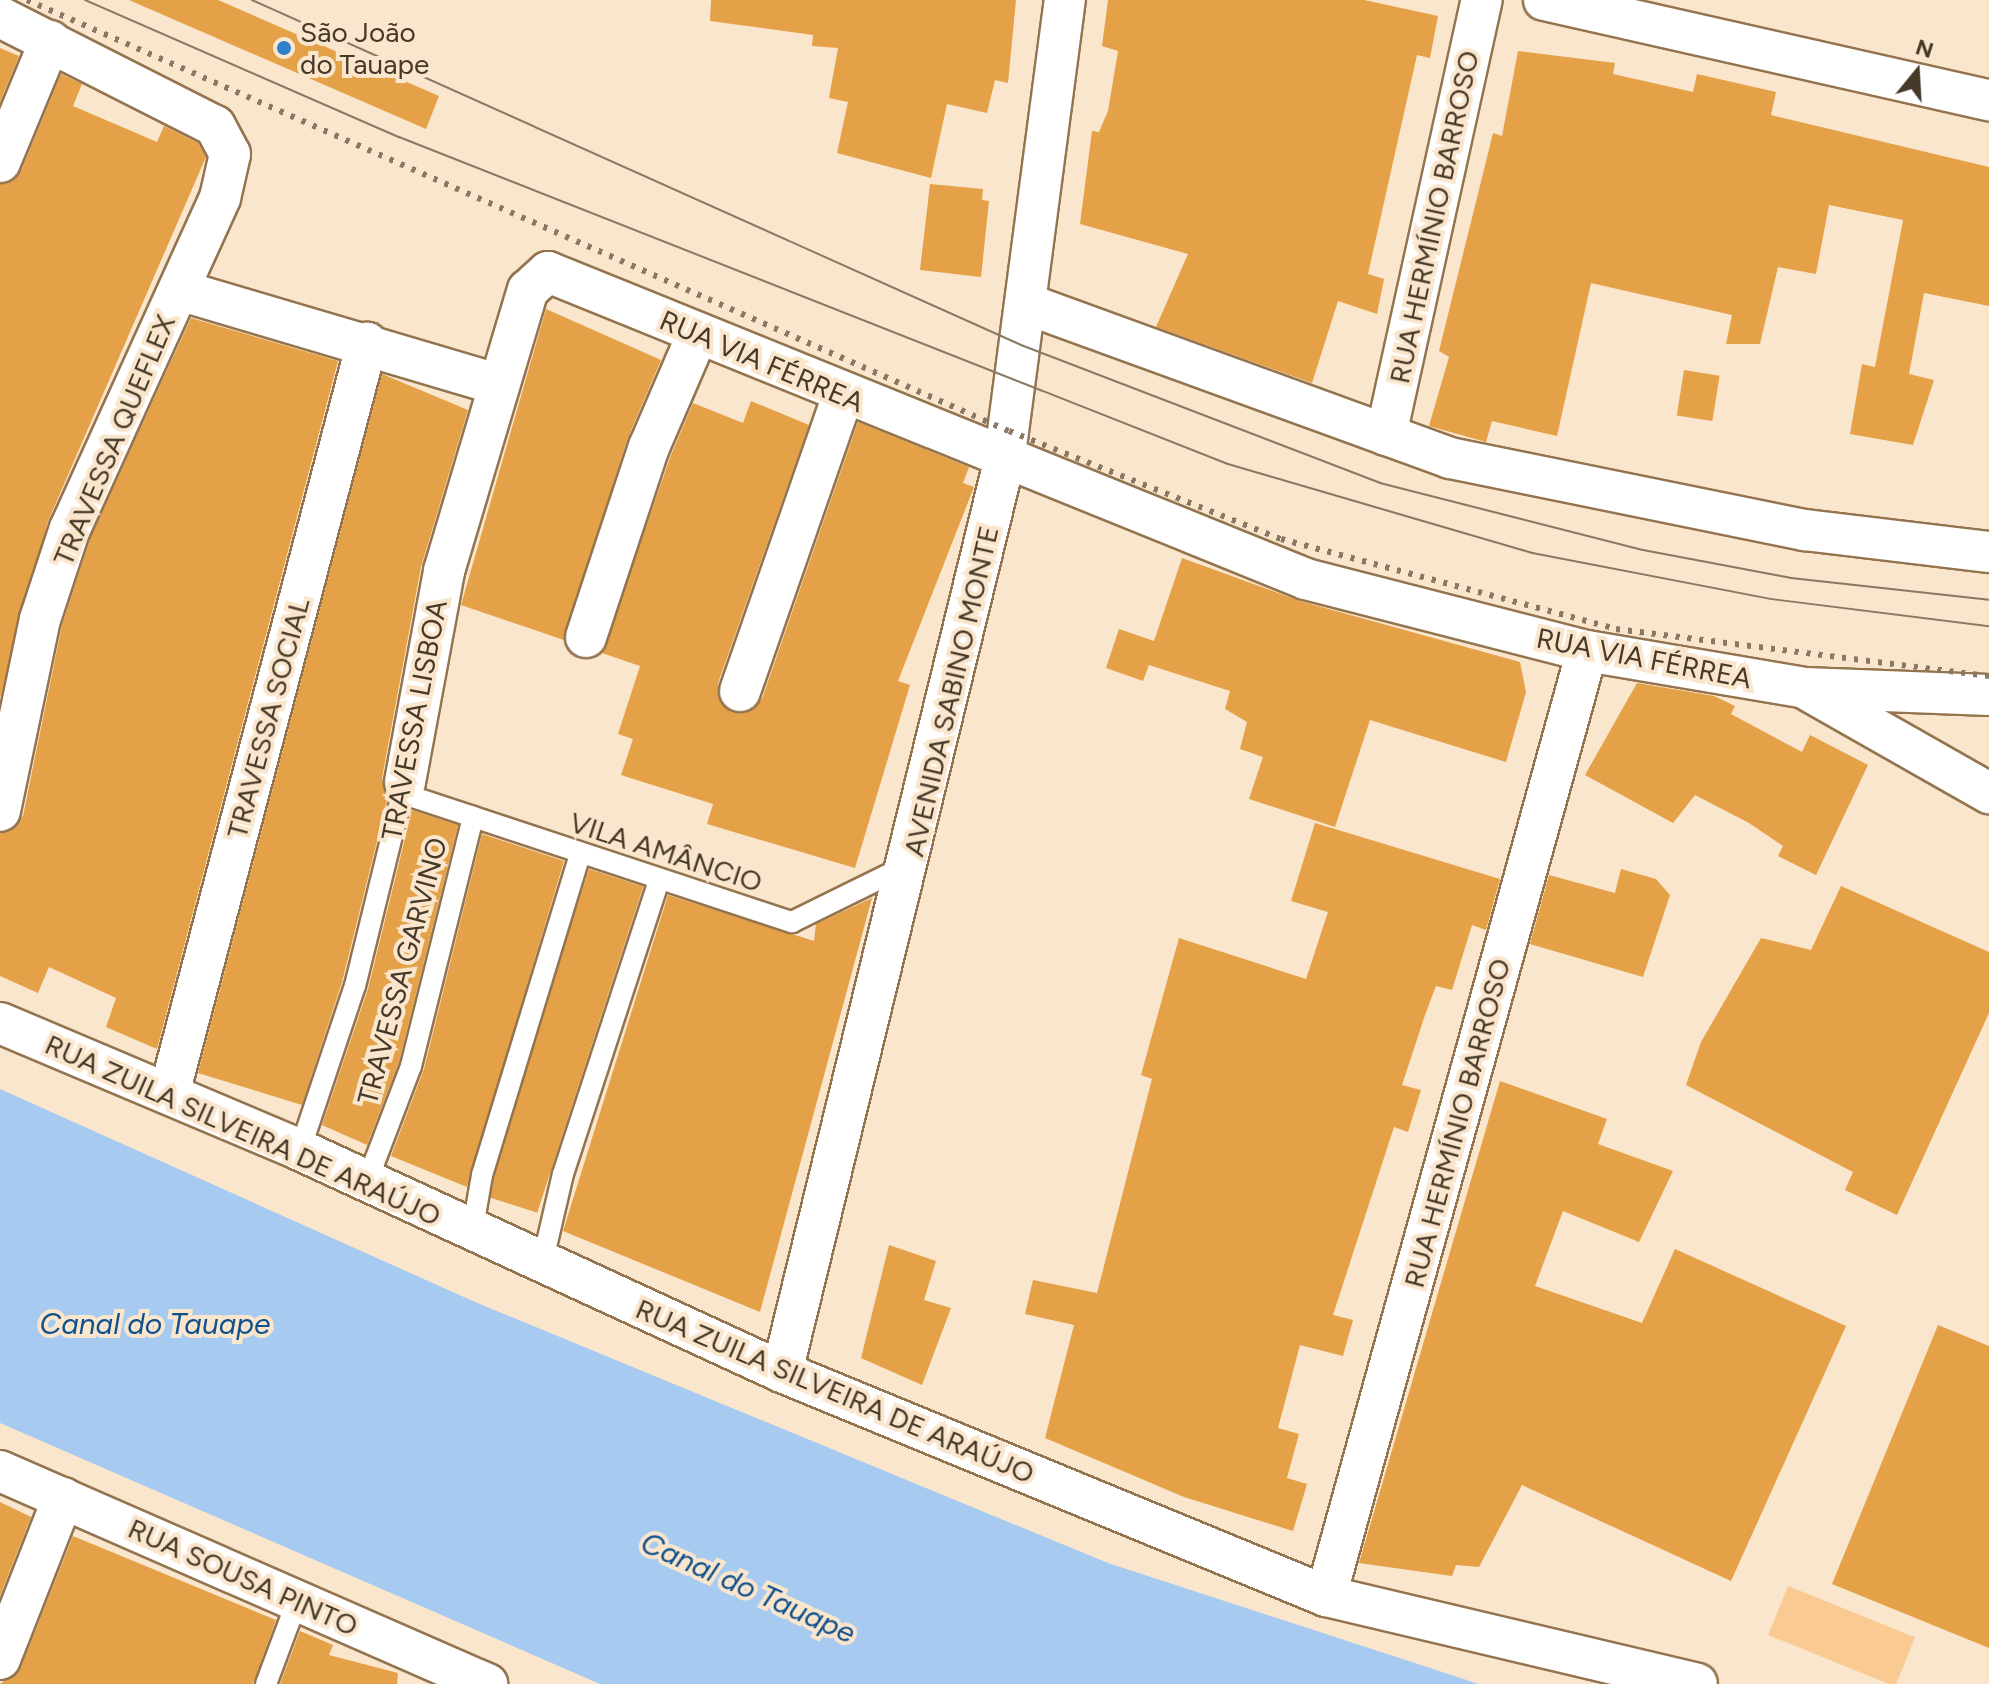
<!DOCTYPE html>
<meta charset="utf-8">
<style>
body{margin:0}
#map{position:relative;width:1989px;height:1684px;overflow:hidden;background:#fae5cd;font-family:Figtree,sans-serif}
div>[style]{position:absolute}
.green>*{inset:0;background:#f9ca92;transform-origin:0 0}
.water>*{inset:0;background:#a7caf0}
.building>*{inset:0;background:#e4a147;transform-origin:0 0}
.roads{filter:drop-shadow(2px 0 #94744e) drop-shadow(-2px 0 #94744e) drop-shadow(0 2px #94744e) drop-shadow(0 -2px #94744e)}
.lane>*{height:20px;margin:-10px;padding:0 10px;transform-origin:10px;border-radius:10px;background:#fff}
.street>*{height:40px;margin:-20px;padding:0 20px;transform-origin:20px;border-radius:20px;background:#fff}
.tram>*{height:2px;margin:-1px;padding:0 1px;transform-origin:1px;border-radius:1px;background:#887864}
.rail>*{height:6px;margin-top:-3px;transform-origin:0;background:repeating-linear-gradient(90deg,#887864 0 4px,transparent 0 12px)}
.dots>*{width:22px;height:22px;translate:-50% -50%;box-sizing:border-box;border:4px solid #fae5cd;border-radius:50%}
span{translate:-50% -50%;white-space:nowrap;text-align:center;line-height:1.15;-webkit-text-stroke:8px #fae5cd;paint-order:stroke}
.poi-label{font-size:28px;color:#463928}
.left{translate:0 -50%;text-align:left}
.street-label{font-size:28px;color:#463928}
.water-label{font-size:30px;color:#0f518d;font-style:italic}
.north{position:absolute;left:1877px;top:32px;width:80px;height:80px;-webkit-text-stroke:6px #fae5cd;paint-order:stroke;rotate:18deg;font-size:22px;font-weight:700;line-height:32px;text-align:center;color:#463928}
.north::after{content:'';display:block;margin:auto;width:28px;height:36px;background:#463928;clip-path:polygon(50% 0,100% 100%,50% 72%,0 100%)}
</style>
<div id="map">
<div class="green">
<i style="left:1788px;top:1586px;width:137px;height:53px;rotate:22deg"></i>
</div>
<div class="water">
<i style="clip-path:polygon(0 1089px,475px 1302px,1108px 1563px,1479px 1684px,600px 1684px,0 1423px)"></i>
</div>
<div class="building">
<i style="clip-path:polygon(129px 0,218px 0,439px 96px,426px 129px)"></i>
<i style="clip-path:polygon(711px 0,1016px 0,1008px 83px,995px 80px,987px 113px,947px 104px,931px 178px,837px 153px,848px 102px,829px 98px,838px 48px,812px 46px,813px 35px,710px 21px)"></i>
<i style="clip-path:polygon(1108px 0,1364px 0,1438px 16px,1430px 58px,1417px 55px,1368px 274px,1384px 279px,1377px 314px,1338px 301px,1312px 383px,1156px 327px,1188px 254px,1080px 224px,1092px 131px,1099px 132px,1108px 111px,1118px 51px,1102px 46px)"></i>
<i style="clip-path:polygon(0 48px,19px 56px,0 102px)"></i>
<i style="clip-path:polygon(1518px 51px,1615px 63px,1613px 74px,1693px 92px,1697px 74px,1776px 92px,1771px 115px,1989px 167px,1989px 306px,1924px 293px,1909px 374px,1934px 380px,1913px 445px,1850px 434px,1862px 364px,1875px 367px,1903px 220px,1829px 205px,1816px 274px,1778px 267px,1760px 344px,1726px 344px,1732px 315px,1591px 283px,1557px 436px,1492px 421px,1486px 442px,1429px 426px,1449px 357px,1439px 351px,1493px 133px,1502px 136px)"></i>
<i style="clip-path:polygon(61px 74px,82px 84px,73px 106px,157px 142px,164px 126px,198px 143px,206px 157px,48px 521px,0 698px,0 184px,21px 171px)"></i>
<i style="clip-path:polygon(930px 184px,983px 189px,982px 200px,989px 201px,981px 277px,920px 270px)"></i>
<i style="clip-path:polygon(546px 309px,661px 360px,627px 440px,564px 640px,461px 605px)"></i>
<i style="clip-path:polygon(191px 318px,338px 361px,157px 1049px,106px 1027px,116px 998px,49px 967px,38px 993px,0 976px,0 833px,23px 816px,62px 625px,91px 536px)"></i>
<i style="left:1684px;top:370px;width:36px;height:46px;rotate:9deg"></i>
<i style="clip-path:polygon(382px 374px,468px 410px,421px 567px,382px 778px,388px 797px,342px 982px,302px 1105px,198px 1073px)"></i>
<i style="clip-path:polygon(751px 401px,809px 425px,718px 683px,718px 696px,732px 712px,745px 713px,762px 699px,858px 422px,969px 467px,963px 483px,974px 487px,898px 681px,910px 685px,855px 868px,707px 824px,713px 804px,621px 775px,633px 739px,618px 734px,640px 666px,602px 653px,671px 455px,693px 403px,743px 423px)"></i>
<i style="clip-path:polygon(1182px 558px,1300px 601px,1520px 662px,1526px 692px,1506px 762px,1370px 720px,1335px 827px,1249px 799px,1263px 757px,1240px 749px,1247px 722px,1225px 709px,1230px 691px,1149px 665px,1143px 681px,1106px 668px,1119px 629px,1154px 641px)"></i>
<i style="clip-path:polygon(1637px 683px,1714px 696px,1735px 706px,1731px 714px,1802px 752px,1810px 735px,1868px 765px,1816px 875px,1778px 856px,1783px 846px,1749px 823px,1695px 795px,1673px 823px,1585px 775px)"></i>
<i style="clip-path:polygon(412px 810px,458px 825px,399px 1062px,367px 1145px,322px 1125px,368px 989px)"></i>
<i style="clip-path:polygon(1315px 823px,1500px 879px,1486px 930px,1472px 925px,1452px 990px,1436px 986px,1425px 1015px,1402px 1085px,1421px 1090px,1408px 1132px,1394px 1127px,1333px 1315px,1353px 1320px,1343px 1356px,1300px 1345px,1278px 1428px,1299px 1434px,1287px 1478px,1307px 1484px,1293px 1531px,1184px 1497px,1045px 1438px,1074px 1325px,1025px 1314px,1033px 1280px,1097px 1293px,1152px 1079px,1141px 1075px,1179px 938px,1306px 979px,1328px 912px,1291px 901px)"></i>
<i style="clip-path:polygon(482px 834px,564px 861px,467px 1187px,391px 1156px,424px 1069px)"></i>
<i style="left:589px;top:869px;width:57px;height:343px;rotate:18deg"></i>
<i style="clip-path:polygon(1621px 869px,1656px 879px,1670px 895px,1643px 977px,1530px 944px,1549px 875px,1615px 893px)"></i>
<i style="clip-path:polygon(1841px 886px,1989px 952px,1989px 1013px,1897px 1215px,1845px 1190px,1853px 1172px,1686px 1085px,1701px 1042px,1761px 938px,1811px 950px)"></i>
<i style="clip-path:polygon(668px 895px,814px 941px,816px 924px,872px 898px,760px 1312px,563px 1231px)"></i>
<i style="clip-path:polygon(1500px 1081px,1607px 1119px,1598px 1144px,1673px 1171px,1639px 1242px,1563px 1211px,1535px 1286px,1642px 1323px,1675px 1249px,1846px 1326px,1731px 1581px,1522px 1485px,1479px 1567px,1456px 1565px,1452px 1576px,1359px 1563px)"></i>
<i style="clip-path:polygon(889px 1245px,936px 1261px,924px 1300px,951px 1308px,922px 1385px,861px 1358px)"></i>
<i style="clip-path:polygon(1938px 1325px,1989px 1346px,1989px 1648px,1832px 1584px)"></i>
<i style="clip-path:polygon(0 1502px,31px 1517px,0 1596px)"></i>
<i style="clip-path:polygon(73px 1536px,276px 1620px,253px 1684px,0 1684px,21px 1667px)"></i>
<i style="clip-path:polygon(300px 1631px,333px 1645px,329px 1655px,398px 1673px,397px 1684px,280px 1684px)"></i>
</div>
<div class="roads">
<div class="lane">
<i style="left:405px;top:782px;width:19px;rotate:55deg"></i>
<i style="left:416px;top:798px;width:396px;rotate:18.3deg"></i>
<i style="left:792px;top:922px;width:125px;rotate:-26.2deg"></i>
<i style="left:300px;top:1150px;width:173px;rotate:-71.5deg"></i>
<i style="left:355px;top:986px;width:210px;rotate:-76.2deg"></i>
<i style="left:366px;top:1184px;width:126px;rotate:-69.1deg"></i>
<i style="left:411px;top:1066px;width:257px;rotate:-76deg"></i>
<i style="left:472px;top:1233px;width:59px;rotate:-80.2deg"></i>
<i style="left:482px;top:1175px;width:336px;rotate:-73deg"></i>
<i style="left:542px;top:1264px;width:92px;rotate:-76.9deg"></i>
<i style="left:563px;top:1174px;width:308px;rotate:-71.9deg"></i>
<i style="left:266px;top:1684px;width:89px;rotate:-69.5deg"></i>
</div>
<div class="street">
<i style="left:1544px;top:0;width:456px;rotate:12.7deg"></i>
<i style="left:0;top:17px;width:241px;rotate:26.9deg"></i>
<i style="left:215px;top:126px;width:32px;rotate:62deg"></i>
<i style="left:230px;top:154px;width:45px;rotate:102.8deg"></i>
<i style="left:220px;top:198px;width:362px;rotate:114.4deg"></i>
<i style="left:70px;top:528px;width:96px;rotate:108.2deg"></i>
<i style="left:40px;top:619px;width:196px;rotate:101.8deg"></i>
<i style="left:0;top:162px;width:131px;rotate:-67.5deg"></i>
<i style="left:179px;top:290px;width:334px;rotate:16.5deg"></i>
<i style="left:1027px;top:304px;width:450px;rotate:20deg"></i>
<i style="left:1450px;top:458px;width:362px;rotate:11.5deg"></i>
<i style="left:1805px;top:530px;width:185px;rotate:6.8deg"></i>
<i style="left:1386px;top:435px;width:445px;rotate:-77.6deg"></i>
<i style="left:586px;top:637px;width:200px;rotate:-71.7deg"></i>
<i style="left:649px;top:447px;width:124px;rotate:-66.7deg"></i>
<i style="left:740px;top:691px;width:312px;rotate:-70.8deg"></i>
<i style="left:1811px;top:692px;width:205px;rotate:29.6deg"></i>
<i style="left:405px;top:782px;width:215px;rotate:-79.5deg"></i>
<i style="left:444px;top:571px;width:293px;rotate:-73.4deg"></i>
<i style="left:528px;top:290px;width:27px;rotate:-42deg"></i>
<i style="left:548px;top:272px;width:818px;rotate:22.05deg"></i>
<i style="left:1306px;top:579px;width:290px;rotate:14.4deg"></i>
<i style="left:1587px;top:651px;width:221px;rotate:9.6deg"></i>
<i style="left:1805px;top:688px;width:184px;rotate:2.2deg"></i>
<i style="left:0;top:1023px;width:326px;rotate:22.9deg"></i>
<i style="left:300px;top:1150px;width:531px;rotate:24.73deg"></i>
<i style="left:782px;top:1372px;width:588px;rotate:22.38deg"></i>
<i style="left:1326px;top:1596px;width:381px;rotate:13.3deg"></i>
<i style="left:169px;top:1094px;width:777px;rotate:-75.23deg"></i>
<i style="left:782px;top:1372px;width:937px;rotate:-76.29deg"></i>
<i style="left:1004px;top:462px;width:466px;rotate:-82.5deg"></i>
<i style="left:0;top:1471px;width:532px;rotate:23.62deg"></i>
<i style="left:1326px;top:1596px;width:980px;rotate:-74.56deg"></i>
<i style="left:0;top:1659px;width:173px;rotate:-68.6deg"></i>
</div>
</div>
<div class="tram">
<i style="left:85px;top:0;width:343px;rotate:23.6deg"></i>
<i style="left:399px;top:137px;width:891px;rotate:21.53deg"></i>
<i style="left:1228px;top:464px;width:317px;rotate:16.3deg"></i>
<i style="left:1532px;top:553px;width:243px;rotate:10.9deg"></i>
<i style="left:1771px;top:599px;width:220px;rotate:7.1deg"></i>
<i style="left:252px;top:0;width:843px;rotate:24.16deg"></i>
<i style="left:1021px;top:345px;width:385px;rotate:21deg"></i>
<i style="left:1380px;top:483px;width:271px;rotate:14.3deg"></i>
<i style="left:1643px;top:550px;width:151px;rotate:10.7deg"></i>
<i style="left:1791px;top:578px;width:199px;rotate:6.3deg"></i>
</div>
<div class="rail">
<i style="left:27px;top:0;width:1072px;rotate:23.7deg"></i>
<i style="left:1009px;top:431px;width:293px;rotate:21.7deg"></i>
<i style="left:1281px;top:539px;width:347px;rotate:15deg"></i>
<i style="left:1616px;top:629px;width:376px;rotate:7.2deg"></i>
</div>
<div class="dots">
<i style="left:284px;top:48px;background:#2f80cf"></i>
</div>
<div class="poi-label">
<span class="left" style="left:300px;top:48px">São João<br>do Tauape</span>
</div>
<div class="street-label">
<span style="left:1434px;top:217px;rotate:-78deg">RUA HERMÍNIO BARROSO</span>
<span style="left:762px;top:361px;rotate:23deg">RUA VIA FÉRREA</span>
<span style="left:114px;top:440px;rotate:-67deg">TRAVESSA QUEFLEX</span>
<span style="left:1644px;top:658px;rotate:11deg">RUA VIA FÉRREA</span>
<span style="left:951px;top:691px;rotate:-77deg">AVENIDA SABINO MONTE</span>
<span style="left:268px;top:718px;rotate:-75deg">TRAVESSA SOCIAL</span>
<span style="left:414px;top:720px;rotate:-79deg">TRAVESSA LISBOA</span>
<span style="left:666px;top:852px;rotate:18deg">VILA AMÂNCIO</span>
<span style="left:402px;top:971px;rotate:-75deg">TRAVESSA GARVINO</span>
<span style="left:1457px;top:1123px;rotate:-75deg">RUA HERMÍNIO BARROSO</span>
<span style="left:243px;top:1130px;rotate:24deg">RUA ZUILA SILVEIRA DE ARAÚJO</span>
<span style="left:835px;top:1391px;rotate:23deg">RUA ZUILA SILVEIRA DE ARAÚJO</span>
<span style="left:243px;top:1577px;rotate:24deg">RUA SOUSA PINTO</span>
</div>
<div class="water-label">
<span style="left:155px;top:1324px">Canal do Tauape</span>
<span style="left:748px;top:1588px;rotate:24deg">Canal do Tauape</span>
</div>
<div class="north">N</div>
</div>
